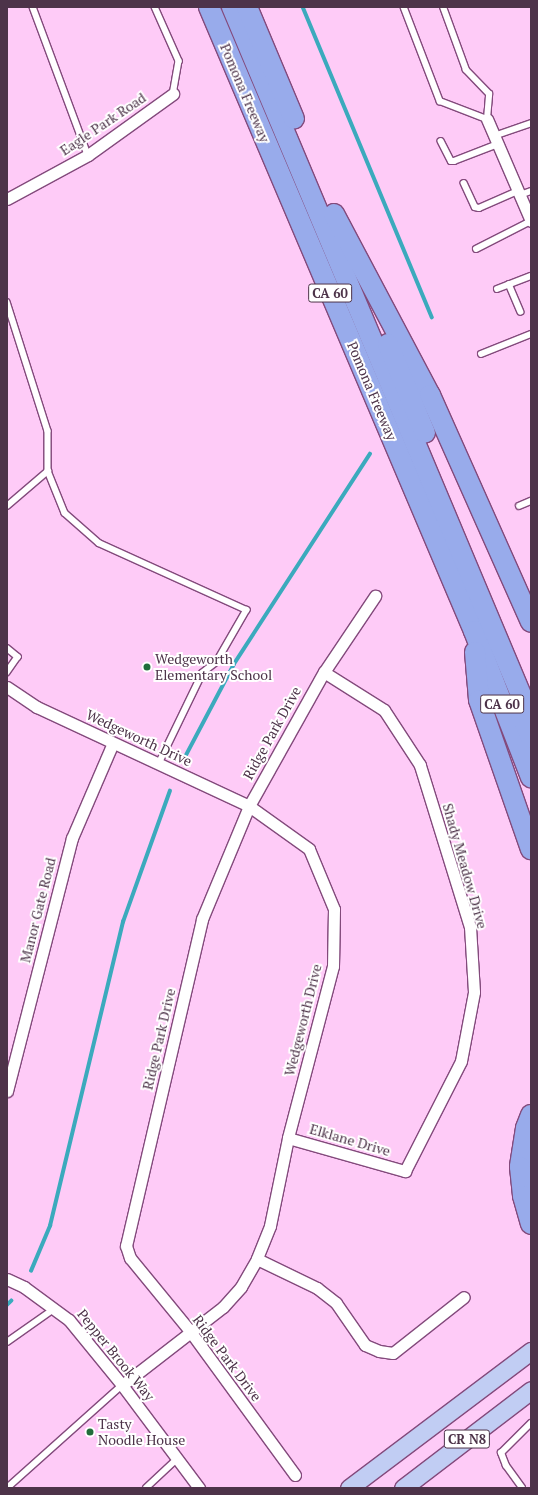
<!DOCTYPE html>
<style>
body{margin:0}
#map{position:relative;width:538px;height:1495px;overflow:hidden;background:#fecbf7;font-family:"PT Serif",serif}
div>[style]{position:absolute}
.stream>*{height:3.5px;margin:-1.75px;padding:0 1.75px;transform-origin:1.75px;border-radius:1.75px;background:#3baabd}
.roads{filter:drop-shadow(1px 0 #834a7c) drop-shadow(-1px 0 #834a7c) drop-shadow(0 1px #834a7c) drop-shadow(0 -1px #834a7c)}
.lane>*{height:5.5px;margin:-2.75px;padding:0 2.75px;transform-origin:2.75px;border-radius:2.75px;background:#fff}
.street>*{height:11px;margin:-5.5px;padding:0 5.5px;transform-origin:5.5px;border-radius:5.5px;background:#fff}
.primary>*{height:17px;margin:-8.5px;padding:0 8.5px;transform-origin:8.5px;border-radius:8.5px;background:#c1cdf3}
.highway>*{height:20px;margin:-10px;padding:0 10px;transform-origin:10px;border-radius:10px;background:#98abeb}
.dots>*{width:11px;height:11px;translate:-50% -50%;box-sizing:border-box;border:2px solid #fff;border-radius:50%}
span{translate:-50% -50%;white-space:nowrap;text-align:center;line-height:1.15;-webkit-text-stroke:4px #fff;paint-order:stroke}
.shield-label span{padding:1px 3px;background:#fff;border:1px solid;border-radius:3px;-webkit-text-stroke-width:0}
.shield-label{font-size:13px;color:#4d3349;font-weight:700}
.street-label{font-size:14px;color:#4d3349}
.poi-label{font-size:14px;color:#4d3349}
.left{translate:0 -50%;text-align:left}
.frame{position:absolute;inset:0;border:8px solid #4d3349;pointer-events:none}
</style>
<div id="map">
<div class="stream">
<i style="left:303px;top:7px;width:336px;rotate:67.4deg"></i>
<i style="left:184px;top:759px;width:107px;rotate:-62.2deg"></i>
<i style="left:234px;top:664px;width:250px;rotate:-57.1deg"></i>
<i style="left:31px;top:1271px;width:49px;rotate:-67.1deg"></i>
<i style="left:50px;top:1226px;width:313px;rotate:-76.5deg"></i>
<i style="left:123px;top:922px;width:139px;rotate:-70.3deg"></i>
<i style="left:7px;top:1305px;width:6px;rotate:-45deg"></i>
</div>
<div class="roads">
<div class="lane">
<i style="left:33px;top:7px;width:158px;rotate:69.6deg"></i>
<i style="left:155px;top:7px;width:59px;rotate:66deg"></i>
<i style="left:179px;top:61px;width:34px;rotate:100deg"></i>
<i style="left:404px;top:7px;width:101px;rotate:69deg"></i>
<i style="left:440px;top:101px;width:50px;rotate:21deg"></i>
<i style="left:487px;top:119px;width:25px;rotate:-85deg"></i>
<i style="left:489px;top:94px;width:33px;rotate:-134deg"></i>
<i style="left:466px;top:70px;width:67px;rotate:-110.1deg"></i>
<i style="left:494px;top:136px;width:39px;rotate:-19deg"></i>
<i style="left:441px;top:141px;width:22px;rotate:63deg"></i>
<i style="left:451px;top:161px;width:3px"></i>
<i style="left:454px;top:161px;width:47px;rotate:-21.1deg"></i>
<i style="left:464px;top:183px;width:26px;rotate:65deg"></i>
<i style="left:475px;top:207px;width:4px;rotate:14deg"></i>
<i style="left:479px;top:208px;width:43px;rotate:-23.6deg"></i>
<i style="left:520px;top:195px;width:12px;rotate:-20deg"></i>
<i style="left:476px;top:249px;width:62px;rotate:-27deg"></i>
<i style="left:509px;top:284px;width:30px;rotate:67deg"></i>
<i style="left:497px;top:289px;width:36px;rotate:-21deg"></i>
<i style="left:7px;top:302px;width:135px;rotate:72.4deg"></i>
<i style="left:48px;top:431px;width:40px;rotate:90deg"></i>
<i style="left:48px;top:471px;width:45px;rotate:68deg"></i>
<i style="left:65px;top:513px;width:45px;rotate:41.4deg"></i>
<i style="left:99px;top:543px;width:162px;rotate:24.4deg"></i>
<i style="left:247px;top:610px;width:60px;rotate:120deg"></i>
<i style="left:217px;top:662px;width:18px;rotate:142deg"></i>
<i style="left:203px;top:673px;width:101px;rotate:115.8deg"></i>
<i style="left:481px;top:354px;width:54px;rotate:-21.8deg"></i>
<i style="left:7px;top:506px;width:54px;rotate:-40.5deg"></i>
<i style="left:519px;top:506px;width:13px;rotate:-23deg"></i>
<i style="left:7px;top:648px;width:14px;rotate:39deg"></i>
<i style="left:18px;top:657px;width:19px;rotate:125deg"></i>
<i style="left:7px;top:1342px;width:57px;rotate:-35.1deg"></i>
<i style="left:7px;top:1488px;width:154px;rotate:-41.8deg"></i>
<i style="left:146px;top:1488px;width:42px;rotate:-43.1deg"></i>
<i style="left:522px;top:1488px;width:27px;rotate:-126deg"></i>
<i style="left:506px;top:1466px;width:14px;rotate:-111deg"></i>
<i style="left:501px;top:1453px;width:42px;rotate:-45deg"></i>
</div>
<div class="street">
<i style="left:487px;top:119px;width:111px;rotate:66.7deg"></i>
<i style="left:7px;top:199px;width:92px;rotate:-28.5deg"></i>
<i style="left:88px;top:155px;width:105px;rotate:-35.7deg"></i>
<i style="left:7px;top:687px;width:36px;rotate:34deg"></i>
<i style="left:37px;top:707px;width:234px;rotate:25deg"></i>
<i style="left:249px;top:806px;width:74px;rotate:35.6deg"></i>
<i style="left:309px;top:849px;width:65px;rotate:67.4deg"></i>
<i style="left:334px;top:909px;width:57px;rotate:91deg"></i>
<i style="left:333px;top:966px;width:178px;rotate:104.7deg"></i>
<i style="left:288px;top:1138px;width:90px;rotate:101.6deg"></i>
<i style="left:270px;top:1226px;width:35px;rotate:112deg"></i>
<i style="left:257px;top:1259px;width:32px;rotate:120deg"></i>
<i style="left:241px;top:1287px;width:27px;rotate:132deg"></i>
<i style="left:223px;top:1307px;width:128px;rotate:142.3deg"></i>
<i style="left:7px;top:1091px;width:261px;rotate:-75.6deg"></i>
<i style="left:72px;top:838px;width:103px;rotate:-66.7deg"></i>
<i style="left:288px;top:1138px;width:122px;rotate:15.8deg"></i>
<i style="left:405px;top:1171px;width:123px;rotate:-63deg"></i>
<i style="left:461px;top:1061px;width:70px;rotate:-79.3deg"></i>
<i style="left:474px;top:992px;width:65px;rotate:-93.5deg"></i>
<i style="left:470px;top:927px;width:170px;rotate:-107.2deg"></i>
<i style="left:420px;top:765px;width:66px;rotate:-123.2deg"></i>
<i style="left:384px;top:710px;width:71px;rotate:-147.7deg"></i>
<i style="left:257px;top:1259px;width:67px;rotate:25.8deg"></i>
<i style="left:317px;top:1288px;width:24px;rotate:38deg"></i>
<i style="left:336px;top:1303px;width:51px;rotate:55.4deg"></i>
<i style="left:365px;top:1345px;width:15px;rotate:23deg"></i>
<i style="left:379px;top:1351px;width:14px;rotate:8deg"></i>
<i style="left:393px;top:1353px;width:90px;rotate:-38.3deg"></i>
<i style="left:7px;top:1279px;width:19px;rotate:25deg"></i>
<i style="left:24px;top:1287px;width:56px;rotate:36.3deg"></i>
<i style="left:69px;top:1320px;width:84px;rotate:50.8deg"></i>
<i style="left:122px;top:1385px;width:129px;rotate:53.2deg"></i>
<i style="left:295px;top:1475px;width:178px;rotate:-126.1deg"></i>
<i style="left:190px;top:1331px;width:94px;rotate:-129.4deg"></i>
<i style="left:130px;top:1258px;width:13px;rotate:-108deg"></i>
<i style="left:126px;top:1246px;width:336px;rotate:-76.9deg"></i>
<i style="left:202px;top:919px;width:122px;rotate:-67.4deg"></i>
<i style="left:249px;top:806px;width:154px;rotate:-60.8deg"></i>
<i style="left:324px;top:672px;width:92px;rotate:-56.1deg"></i>
</div>
<div class="primary">
<i style="left:349px;top:1488px;width:228px;rotate:-37deg"></i>
<i style="left:403px;top:1488px;width:161px;rotate:-37.4deg"></i>
</div>
<div class="highway">
<i style="left:209px;top:7px;width:678px;rotate:66.99deg"></i>
<i style="left:474px;top:631px;width:157px;rotate:68.7deg"></i>
<i style="left:232px;top:7px;width:767px;rotate:67.21deg"></i>
<i style="left:247px;top:7px;width:121px;rotate:67.2deg"></i>
<i style="left:334px;top:214px;width:205px;rotate:62.1deg"></i>
<i style="left:430px;top:395px;width:248px;rotate:66deg"></i>
<i style="left:388px;top:344px;width:96px;rotate:67.4deg"></i>
<i style="left:475px;top:652px;width:48px;rotate:85.2deg"></i>
<i style="left:479px;top:700px;width:158px;rotate:70.8deg"></i>
<i style="left:516px;top:702px;width:39px;rotate:67deg"></i>
<i style="left:531px;top:1115px;width:14px;rotate:111deg"></i>
<i style="left:526px;top:1128px;width:39px;rotate:99deg"></i>
<i style="left:520px;top:1167px;width:29px;rotate:84deg"></i>
<i style="left:523px;top:1196px;width:29px;rotate:74deg"></i>
</div>
</div>
<div class="dots">
<i style="left:147px;top:667px;background:#216d3b"></i>
<i style="left:90px;top:1432px;background:#216d3b"></i>
</div>
<div class="shield-label">
<span style="left:330px;top:293px">CA 60</span>
<span style="left:502px;top:704px">CA 60</span>
<span style="left:467px;top:1439px">CR N8</span>
</div>
<div class="street-label">
<span style="left:245px;top:93px;rotate:67deg">Pomona Freeway</span>
<span style="left:103px;top:124px;rotate:-34deg">Eagle Park Road</span>
<span style="left:372px;top:391px;rotate:67deg">Pomona Freeway</span>
<span style="left:272px;top:733px;rotate:-61deg">Ridge Park Drive</span>
<span style="left:139px;top:738px;rotate:25deg">Wedgeworth Drive</span>
<span style="left:465px;top:866px;rotate:74deg">Shady Meadow Drive</span>
<span style="left:38px;top:910px;rotate:-76deg">Manor Gate Road</span>
<span style="left:303px;top:1020px;rotate:-76deg">Wedgeworth Drive</span>
<span style="left:159px;top:1039px;rotate:-77deg">Ridge Park Drive</span>
<span style="left:350px;top:1140px;rotate:16deg">Elklane Drive</span>
<span style="left:116px;top:1355px;rotate:51deg">Pepper Brook Way</span>
<span style="left:227px;top:1358px;rotate:53deg">Ridge Park Drive</span>
</div>
<div class="poi-label">
<span class="left" style="left:155px;top:667px">Wedgeworth<br>Elementary School</span>
<span class="left" style="left:98px;top:1432px">Tasty<br>Noodle House</span>
</div>
<div class="frame"></div>
</div>
